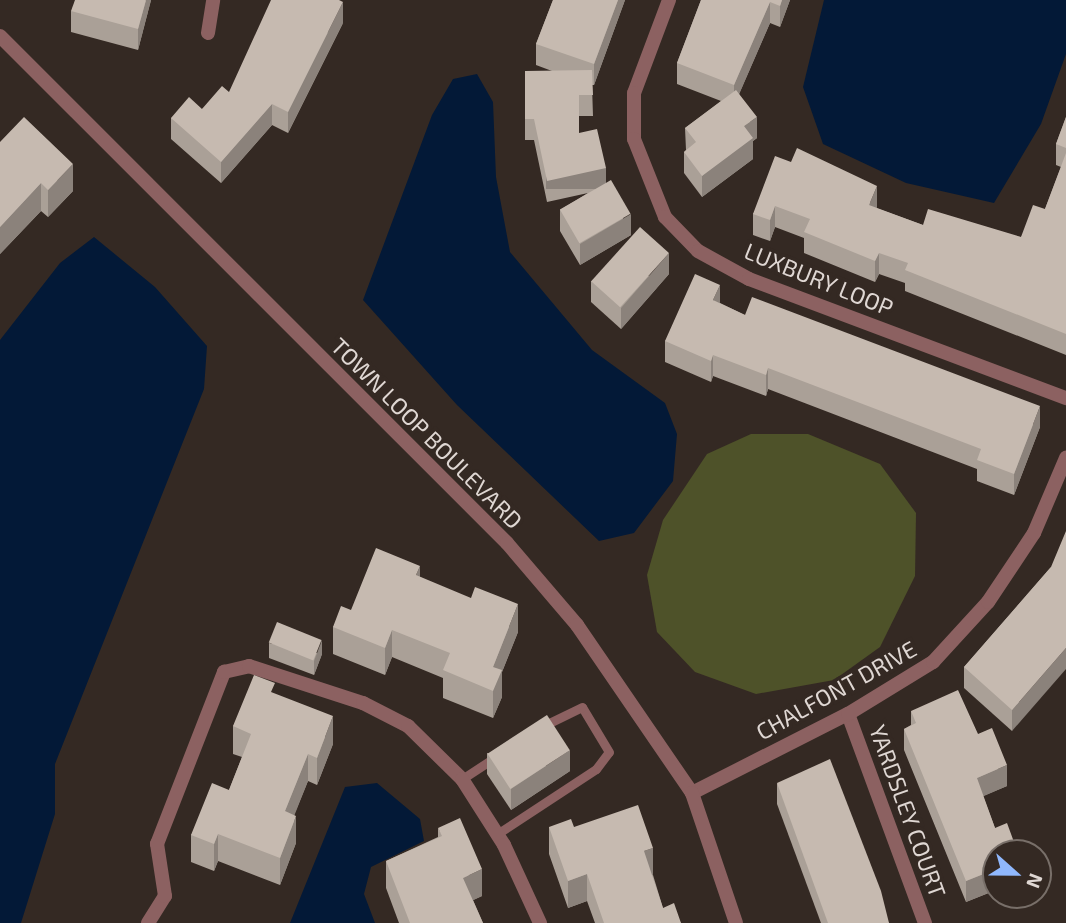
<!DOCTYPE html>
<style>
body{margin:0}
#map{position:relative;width:1066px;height:923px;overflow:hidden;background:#342923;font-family:"Exo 2",sans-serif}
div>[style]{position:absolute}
.green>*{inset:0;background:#4e5229}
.water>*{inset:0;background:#031937}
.service>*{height:9px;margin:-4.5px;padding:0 4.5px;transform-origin:4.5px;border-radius:4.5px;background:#8c6161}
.minor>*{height:14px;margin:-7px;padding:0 7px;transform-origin:7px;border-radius:7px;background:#8c6161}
.tertiary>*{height:14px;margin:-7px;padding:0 7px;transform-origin:7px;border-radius:7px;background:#8c6161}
.wall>*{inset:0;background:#aaa097}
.shaded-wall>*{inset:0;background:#8b827b;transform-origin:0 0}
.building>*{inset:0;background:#c6bab0;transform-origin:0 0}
span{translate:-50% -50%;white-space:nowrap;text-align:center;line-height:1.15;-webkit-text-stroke:7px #342923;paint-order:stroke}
.street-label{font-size:23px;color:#dfd7d3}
.north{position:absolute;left:982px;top:839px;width:70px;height:70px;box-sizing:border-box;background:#342923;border:2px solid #786f69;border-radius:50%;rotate:111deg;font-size:19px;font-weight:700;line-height:28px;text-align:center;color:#dfd7d3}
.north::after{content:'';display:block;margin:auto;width:24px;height:32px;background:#90b8fd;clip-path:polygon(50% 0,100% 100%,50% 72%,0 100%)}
</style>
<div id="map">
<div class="green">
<i style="clip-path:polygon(751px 434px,808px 434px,880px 464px,916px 513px,915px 576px,880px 647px,834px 680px,756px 694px,695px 672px,657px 632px,647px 575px,663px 520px,707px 454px)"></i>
</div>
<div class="water">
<i style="clip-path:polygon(824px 0,1066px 0,1066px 54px,1041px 124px,994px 203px,906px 183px,823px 144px,803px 87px)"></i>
<i style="clip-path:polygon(477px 74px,493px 102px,496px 177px,510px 252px,592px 350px,665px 403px,677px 434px,673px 481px,634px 533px,599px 541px,457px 405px,363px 300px,432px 115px,453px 79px)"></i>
<i style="clip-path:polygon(94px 237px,155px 287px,207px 346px,204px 389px,55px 764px,55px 814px,21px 923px,0 923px,0 340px,60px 263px)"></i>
<i style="clip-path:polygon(377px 783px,420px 819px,424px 841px,371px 867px,364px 894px,375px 923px,290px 923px,345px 787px)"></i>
</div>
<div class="service">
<i style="left:462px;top:779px;width:42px;rotate:-33.3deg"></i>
<i style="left:497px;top:834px;width:118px;rotate:-33.3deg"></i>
<i style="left:596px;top:769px;width:21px;rotate:-53deg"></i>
<i style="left:609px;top:752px;width:52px;rotate:-121deg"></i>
<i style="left:582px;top:707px;width:46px;rotate:154deg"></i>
</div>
<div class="minor">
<i style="left:669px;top:0;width:99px;rotate:110.6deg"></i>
<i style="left:634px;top:93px;width:46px;rotate:90deg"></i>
<i style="left:634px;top:139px;width:84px;rotate:68.3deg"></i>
<i style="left:665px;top:217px;width:47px;rotate:45.9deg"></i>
<i style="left:698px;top:251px;width:58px;rotate:28.8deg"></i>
<i style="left:749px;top:279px;width:339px;rotate:20.6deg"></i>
<i style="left:208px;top:33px;width:33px;rotate:-81deg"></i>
<i style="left:848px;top:714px;width:223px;rotate:69.8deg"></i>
<i style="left:692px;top:793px;width:175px;rotate:-26.9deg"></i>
<i style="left:848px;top:714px;width:100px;rotate:-31.5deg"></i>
<i style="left:933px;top:662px;width:81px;rotate:-47.5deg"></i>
<i style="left:988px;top:602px;width:83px;rotate:-56.3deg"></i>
<i style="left:1034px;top:533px;width:82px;rotate:-66.9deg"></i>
<i style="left:148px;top:923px;width:32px;rotate:-58deg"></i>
<i style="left:165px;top:896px;width:53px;rotate:-98.7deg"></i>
<i style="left:157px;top:844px;width:185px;rotate:-68.7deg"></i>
<i style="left:224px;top:672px;width:26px;rotate:-13deg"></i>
<i style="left:249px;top:666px;width:120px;rotate:18deg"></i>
<i style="left:363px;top:703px;width:51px;rotate:27.1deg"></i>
<i style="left:408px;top:726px;width:76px;rotate:44.5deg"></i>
<i style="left:462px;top:779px;width:78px;rotate:57.5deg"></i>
<i style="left:504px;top:845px;width:86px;rotate:65.2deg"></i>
</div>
<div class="tertiary">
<i style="left:0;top:36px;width:717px;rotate:45deg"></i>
<i style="left:507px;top:543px;width:108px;rotate:49.5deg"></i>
<i style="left:577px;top:625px;width:204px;rotate:55.6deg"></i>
<i style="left:692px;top:793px;width:137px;rotate:71.3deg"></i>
</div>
<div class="wall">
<i style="clip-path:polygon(151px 0,138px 50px,71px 32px,71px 11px)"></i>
<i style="clip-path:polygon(553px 0,625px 0,594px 85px,592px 85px,593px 116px,579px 116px,579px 133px,606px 183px,631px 235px,580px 265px,560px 231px,560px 210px,588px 193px,547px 202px,534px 140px,525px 140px,525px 71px,552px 71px,536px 65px,536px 44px)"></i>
<i style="clip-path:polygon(701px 0,790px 0,780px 27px,770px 23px,739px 94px,757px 138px,753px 141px,753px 159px,702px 197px,684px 173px,684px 152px,686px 150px,685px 128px,721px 101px,677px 84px,677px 63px)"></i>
<i style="clip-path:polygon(343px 23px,288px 133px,272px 125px,221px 183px,171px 139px,171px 118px,202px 109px)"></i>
<i style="clip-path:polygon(1066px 117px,1066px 355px,905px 291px,905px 283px,879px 274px,875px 282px,804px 253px,804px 238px,775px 227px,770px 241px,753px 235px,753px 214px,791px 162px,877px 207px,876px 208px,923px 225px,1021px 237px,1045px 209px,1061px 167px,1056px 165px,1056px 144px)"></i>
<i style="clip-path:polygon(0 142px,73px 191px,48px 217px,41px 211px,0 254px)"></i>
<i style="clip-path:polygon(669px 274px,621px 329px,591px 302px,591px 281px)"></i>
<i style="clip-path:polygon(720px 303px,745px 315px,1040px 427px,1014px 495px,977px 481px,977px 469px,768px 389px,766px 396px,713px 376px,711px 382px,665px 362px,665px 341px)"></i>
<i style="clip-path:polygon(1051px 567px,1012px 731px,964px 688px,964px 667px)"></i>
<i style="clip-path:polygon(420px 577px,518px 632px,502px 672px,502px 697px,493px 718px,443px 698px,443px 678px,392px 657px,385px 675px,333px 654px,333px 627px,351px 610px)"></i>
<i style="clip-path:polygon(269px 643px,322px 654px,314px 675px,269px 658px)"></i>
<i style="clip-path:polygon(275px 694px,333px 744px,317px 785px,308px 781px,294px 815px,296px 843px,280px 885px,218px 861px,214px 871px,191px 862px,191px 835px,229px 790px,242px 757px,233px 754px,233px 726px)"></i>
<i style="clip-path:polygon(911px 711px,978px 734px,1007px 786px,983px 796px,995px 828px,996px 890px,966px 902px,904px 750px,904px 729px,911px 725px)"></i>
<i style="clip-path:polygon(487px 753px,570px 771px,511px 810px,487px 774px)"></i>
<i style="clip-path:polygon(777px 783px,889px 923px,821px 923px,777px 804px)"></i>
<i style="clip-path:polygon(549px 827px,574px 827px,653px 875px,663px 908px,681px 923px,595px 923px,587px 901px,568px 908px,549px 854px)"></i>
<i style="clip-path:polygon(438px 828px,482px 896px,473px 900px,483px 923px,399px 923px,386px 888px,386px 861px,438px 837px)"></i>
</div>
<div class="shaded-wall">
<i style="clip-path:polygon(146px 0,151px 0,138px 50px,138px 29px)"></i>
<i style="clip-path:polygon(618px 0,625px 0,594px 85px,594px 64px)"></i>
<i style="clip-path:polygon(782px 0,790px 0,780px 27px,780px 6px)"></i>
<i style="clip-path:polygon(343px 2px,343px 23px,288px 133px,288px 112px)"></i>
<i style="clip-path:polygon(770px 2px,770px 23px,734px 106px,734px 85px)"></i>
<i style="clip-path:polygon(272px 104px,272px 125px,221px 183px,221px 162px)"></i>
<i style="clip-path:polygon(757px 117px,757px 138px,753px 141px,753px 159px,702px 197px,702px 176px,744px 126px)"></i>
<i style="clip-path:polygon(73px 164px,73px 191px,48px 217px,48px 190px)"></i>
<i style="left:606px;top:168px;width:21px;height:60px;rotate:90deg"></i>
<i style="clip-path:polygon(41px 183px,41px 211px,0 254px,0 227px)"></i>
<i style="clip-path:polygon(877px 186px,877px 207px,869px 226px,869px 205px)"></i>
<i style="clip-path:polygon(775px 206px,775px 227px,770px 241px,770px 220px)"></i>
<i style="clip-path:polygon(631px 214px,631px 235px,580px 265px,580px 244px)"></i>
<i style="clip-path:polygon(669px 253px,669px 274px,621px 329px,621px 308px)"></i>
<i style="clip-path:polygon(879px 253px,879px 274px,875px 282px,875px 261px)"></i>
<i style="clip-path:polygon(720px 285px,720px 306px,713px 300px)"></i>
<i style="clip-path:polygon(713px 355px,713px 376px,711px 382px,711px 361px)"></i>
<i style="clip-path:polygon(768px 368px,768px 389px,766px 396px,766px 375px)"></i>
<i style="clip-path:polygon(1040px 406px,1040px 427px,1014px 495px,1014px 474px)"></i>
<i style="clip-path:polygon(420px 566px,420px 593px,416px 575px)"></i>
<i style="clip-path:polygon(518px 604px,518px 632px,502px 672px,502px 697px,493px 718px,493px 667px)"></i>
<i style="clip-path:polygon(392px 630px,392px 657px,385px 675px,385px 648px)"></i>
<i style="clip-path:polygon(322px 640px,322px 654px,314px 675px,314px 661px)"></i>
<i style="clip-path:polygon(1066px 648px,1066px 669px,1012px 731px,1012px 710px)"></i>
<i style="clip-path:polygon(333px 716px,333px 744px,317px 785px,317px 758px)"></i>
<i style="clip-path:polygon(570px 750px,570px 771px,511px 810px,511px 789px)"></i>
<i style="clip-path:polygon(308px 754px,308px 781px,285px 839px,285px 811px)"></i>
<i style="clip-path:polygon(1007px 765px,1007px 786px,977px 799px,977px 778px)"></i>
<i style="clip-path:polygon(296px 816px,296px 843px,280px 885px,280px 858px)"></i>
<i style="clip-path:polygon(218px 834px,218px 861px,214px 871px,214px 844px)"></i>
<i style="clip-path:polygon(653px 848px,653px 875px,644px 878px,644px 851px)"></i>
<i style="clip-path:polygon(482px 869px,482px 896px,463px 905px,463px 878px)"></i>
<i style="clip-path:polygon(996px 869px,996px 890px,966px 902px,966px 881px)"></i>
<i style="clip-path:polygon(587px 874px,587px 901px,568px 908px,568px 881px)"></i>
</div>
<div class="building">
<i style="clip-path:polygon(75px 0,146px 0,138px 29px,71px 11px)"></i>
<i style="clip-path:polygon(271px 0,339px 0,343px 2px,288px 112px,272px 104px,221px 162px,171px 118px,189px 97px,202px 109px,222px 86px,229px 92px)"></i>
<i style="clip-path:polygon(553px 0,618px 0,594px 64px,536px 44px)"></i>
<i style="clip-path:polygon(701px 0,782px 0,780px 6px,770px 2px,734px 85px,677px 63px)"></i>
<i style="clip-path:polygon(592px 70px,593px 95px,579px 95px,579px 133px,597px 129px,606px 168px,547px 181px,534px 119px,525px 119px,525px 71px)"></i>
<i style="clip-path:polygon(736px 90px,757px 117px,744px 126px,753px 138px,702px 176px,684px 152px,696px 142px,685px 128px)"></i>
<i style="clip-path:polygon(24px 117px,73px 164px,48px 190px,41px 183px,0 227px,0 142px)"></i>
<i style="clip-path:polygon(1066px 117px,1066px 148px,1056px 144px)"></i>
<i style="clip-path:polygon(797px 148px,877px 186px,869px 205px,923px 225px,928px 209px,1021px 237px,1033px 205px,1045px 209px,1066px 153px,1066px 334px,905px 270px,908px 263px,879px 253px,875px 261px,804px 232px,810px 219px,775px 206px,770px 220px,753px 214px,775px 156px,791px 162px)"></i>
<i style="left:611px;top:180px;width:39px;height:59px;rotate:60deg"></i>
<i style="left:640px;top:227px;width:39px;height:73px;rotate:42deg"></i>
<i style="clip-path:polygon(695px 274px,720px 285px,713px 300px,745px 315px,752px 297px,1040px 406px,1014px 474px,977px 460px,981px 449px,768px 368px,766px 375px,713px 355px,711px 361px,665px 341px)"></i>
<i style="clip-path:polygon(1066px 531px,1066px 648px,1012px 710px,964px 667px,1051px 567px)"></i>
<i style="clip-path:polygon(376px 548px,420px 566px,416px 575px,471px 598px,475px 587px,518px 604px,493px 667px,502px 670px,493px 691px,443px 670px,450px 653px,392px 630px,385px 648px,333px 627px,341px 606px,351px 610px)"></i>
<i style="left:277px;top:622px;width:48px;height:22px;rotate:22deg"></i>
<i style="clip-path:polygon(254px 675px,275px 683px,271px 692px,333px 716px,317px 758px,308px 754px,285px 811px,296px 816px,280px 858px,218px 834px,214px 844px,191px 835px,212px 783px,229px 790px,251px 734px,233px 726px)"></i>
<i style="clip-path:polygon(958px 690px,978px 734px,992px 728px,1007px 765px,977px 778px,995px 828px,1007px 823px,1018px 853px,996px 853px,996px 869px,966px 881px,904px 729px,916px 723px,911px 711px)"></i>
<i style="left:547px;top:715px;width:42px;height:71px;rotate:57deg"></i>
<i style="clip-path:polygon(830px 759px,881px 891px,889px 923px,828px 923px,777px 783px)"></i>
<i style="clip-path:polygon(638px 805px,653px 848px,644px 851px,663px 908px,674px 903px,681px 923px,604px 923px,587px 874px,568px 881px,549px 827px,571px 819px,574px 827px)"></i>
<i style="clip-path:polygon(460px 818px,482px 869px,463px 878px,483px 923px,410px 923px,386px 861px,442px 836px,438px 828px)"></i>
</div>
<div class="street-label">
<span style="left:819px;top:279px;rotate:22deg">LUXBURY LOOP</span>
<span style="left:427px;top:433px;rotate:45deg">TOWN LOOP BOULEVARD</span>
<span style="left:836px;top:690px;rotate:-29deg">CHALFONT DRIVE</span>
<span style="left:908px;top:811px;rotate:70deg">YARDSLEY COURT</span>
</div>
<div class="north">N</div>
</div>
